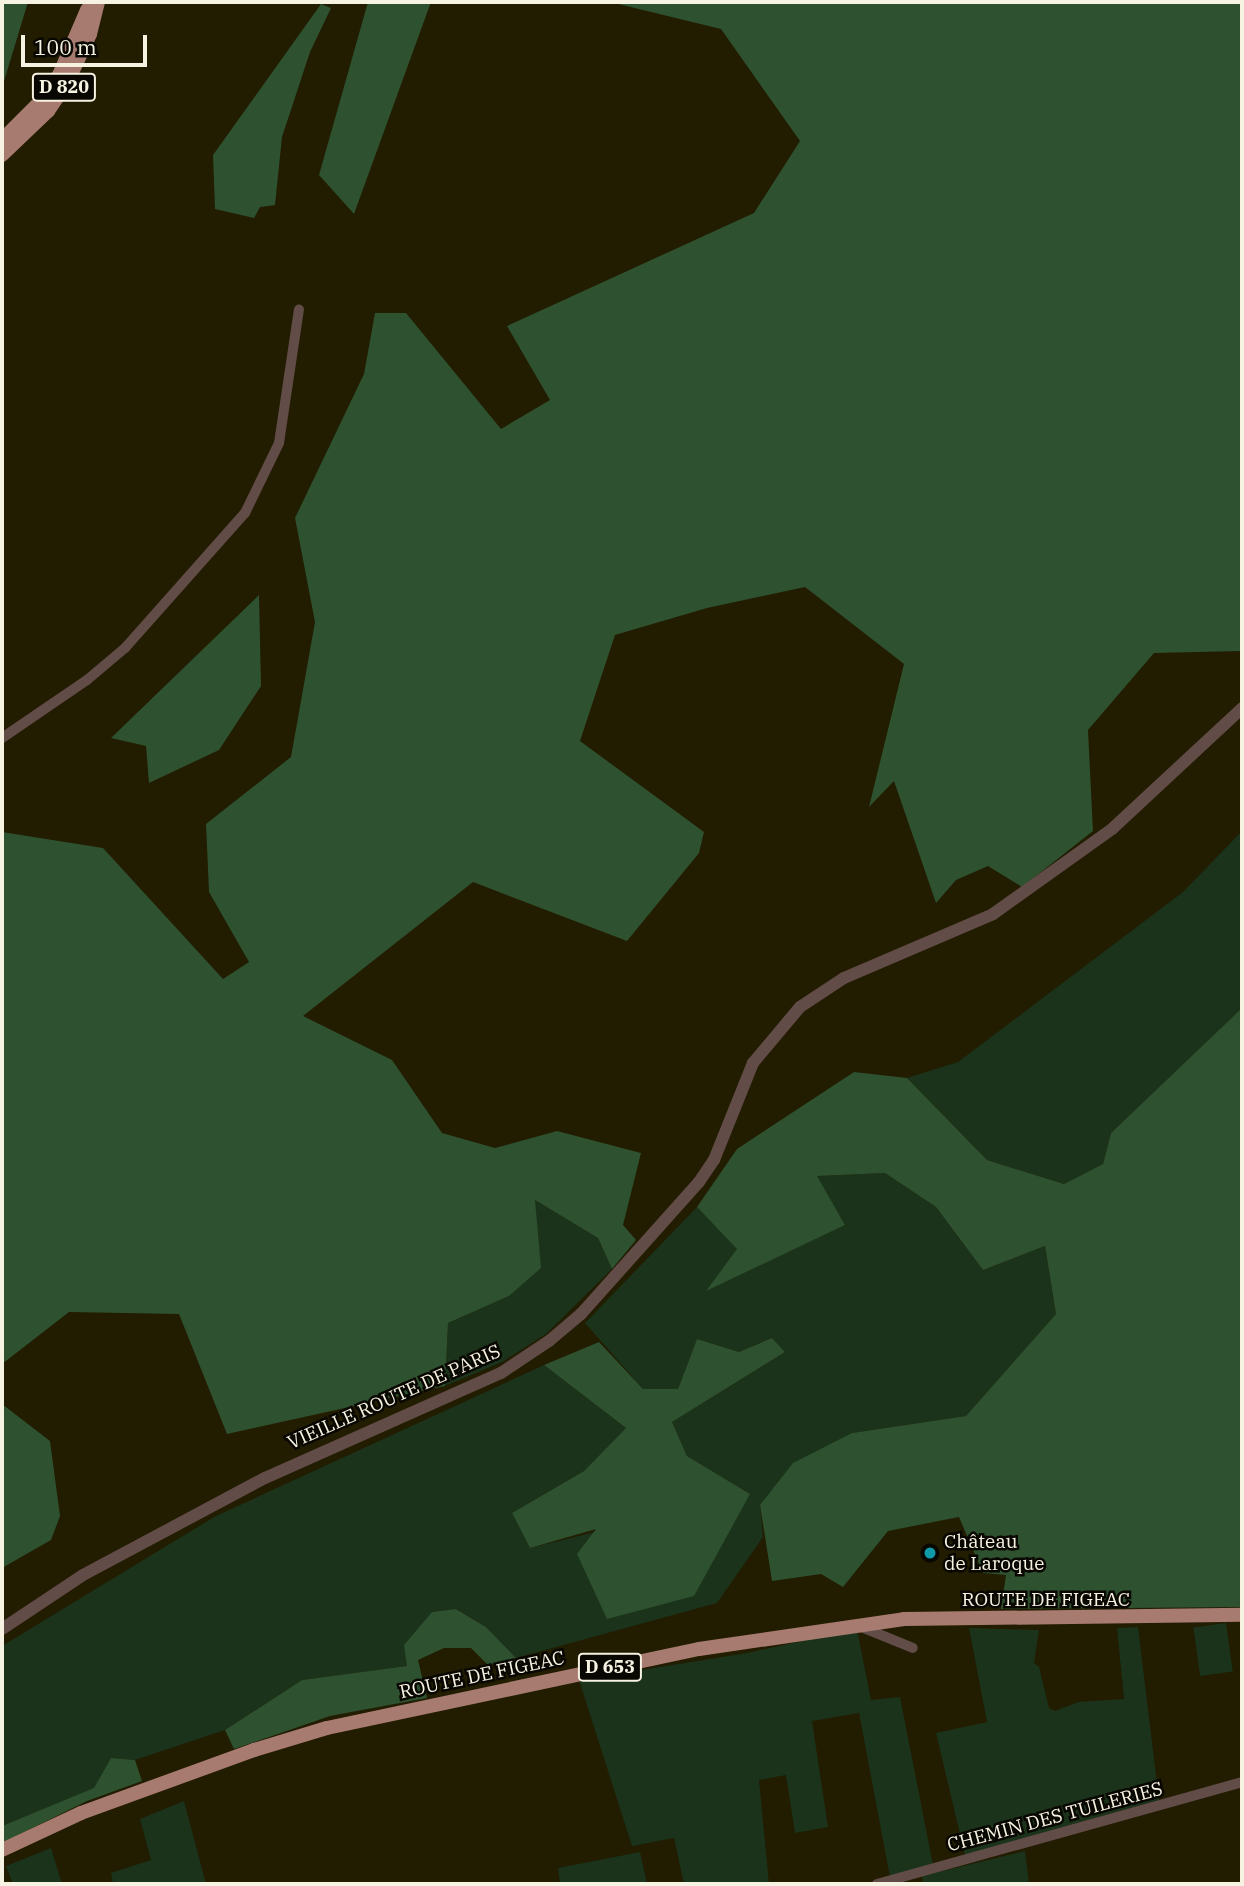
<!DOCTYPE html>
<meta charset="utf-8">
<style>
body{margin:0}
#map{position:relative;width:1244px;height:1886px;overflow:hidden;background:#221c01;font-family:"IBM Plex Serif",serif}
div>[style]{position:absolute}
.green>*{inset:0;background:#1a331a;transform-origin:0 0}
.forest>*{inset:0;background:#2e512f}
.minor>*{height:10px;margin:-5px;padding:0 5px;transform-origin:5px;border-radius:5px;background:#624c47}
.tertiary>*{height:12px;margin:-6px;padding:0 6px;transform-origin:6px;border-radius:6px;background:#624c47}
.primary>*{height:14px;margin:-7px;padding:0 7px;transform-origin:7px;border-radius:7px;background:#a87b71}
.dots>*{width:19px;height:19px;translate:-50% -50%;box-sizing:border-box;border:4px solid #090701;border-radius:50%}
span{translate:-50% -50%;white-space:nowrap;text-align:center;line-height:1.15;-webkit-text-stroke:5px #090701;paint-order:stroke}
.shield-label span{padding:2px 5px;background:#090701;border:2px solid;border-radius:5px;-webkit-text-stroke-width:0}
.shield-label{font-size:18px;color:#f7f3e2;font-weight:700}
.street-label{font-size:19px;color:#f7f3e2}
.poi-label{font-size:19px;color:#f7f3e2}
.left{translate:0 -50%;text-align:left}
.frame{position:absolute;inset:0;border:4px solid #f7f3e2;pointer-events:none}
.scale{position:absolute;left:21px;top:35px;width:126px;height:32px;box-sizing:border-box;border:4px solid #f7f3e2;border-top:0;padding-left:9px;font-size:21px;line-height:24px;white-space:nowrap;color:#f7f3e2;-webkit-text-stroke:5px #090701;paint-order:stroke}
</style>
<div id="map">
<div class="green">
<i style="clip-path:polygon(1242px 831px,1242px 1008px,1111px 1133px,1103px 1164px,1064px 1184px,987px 1160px,907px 1078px,958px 1062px,1183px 892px)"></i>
<i style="clip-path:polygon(885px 1173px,936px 1207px,983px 1270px,1045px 1246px,1056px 1314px,966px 1416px,852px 1433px,760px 1505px,763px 1537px,717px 1603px,516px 1658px,486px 1627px,457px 1609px,432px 1612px,408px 1666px,302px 1680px,225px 1730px,135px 1760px,111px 1758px,95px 1788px,2px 1826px,2px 1646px,214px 1517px,544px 1365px,626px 1428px,584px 1471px,512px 1513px,530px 1548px,750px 1494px,687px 1456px,672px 1422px,785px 1352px,772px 1338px,739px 1352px,697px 1339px,678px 1389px,643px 1389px,585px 1323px,697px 1207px,738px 1249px,707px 1290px,845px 1225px,816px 1176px)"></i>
<i style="clip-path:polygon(535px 1200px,598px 1238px,612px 1269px,546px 1334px,502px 1362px,445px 1386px,448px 1323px,509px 1296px)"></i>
<i style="left:1226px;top:1623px;width:49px;height:33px;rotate:82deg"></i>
<i style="clip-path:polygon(1138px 1627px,1159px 1800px,965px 1855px,936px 1733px,987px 1722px,969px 1628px,1039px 1630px,1034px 1663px,1039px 1667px,1049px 1708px,1055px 1711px,1078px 1702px,1124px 1699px,1117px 1628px)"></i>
<i style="clip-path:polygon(857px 1629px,871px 1700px,900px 1697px,933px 1865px,890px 1877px,859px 1713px,812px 1721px,828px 1827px,795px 1833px,786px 1775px,759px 1780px,769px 1884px,684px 1884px,674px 1838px,632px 1846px,579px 1680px,747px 1653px)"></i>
<i style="clip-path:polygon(184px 1801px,206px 1884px,113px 1884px,111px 1873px,151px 1860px,140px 1819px)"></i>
<i style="clip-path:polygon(51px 1848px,62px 1884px,13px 1884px,6px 1866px)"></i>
<i style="clip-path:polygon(1025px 1851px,1029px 1884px,923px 1884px,922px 1876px)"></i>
<i style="clip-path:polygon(640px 1852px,647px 1884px,560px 1884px,558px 1868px)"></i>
</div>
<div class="forest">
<i style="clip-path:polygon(2px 2px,28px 2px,2px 88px)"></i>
<i style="clip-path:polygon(368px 2px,431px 2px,354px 214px,319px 175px)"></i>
<i style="clip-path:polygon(610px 2px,1242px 2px,1242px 651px,1154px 653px,1088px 730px,1093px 831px,1022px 887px,988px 866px,956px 880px,936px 903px,894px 781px,869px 807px,904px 664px,805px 587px,707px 608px,615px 635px,580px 741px,704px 832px,699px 853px,627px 941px,473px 882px,303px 1016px,392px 1060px,442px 1133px,495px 1148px,557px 1131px,641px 1153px,623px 1225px,636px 1240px,612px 1269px,598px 1238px,535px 1200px,541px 1268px,509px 1296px,448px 1323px,445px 1386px,227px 1434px,179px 1314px,69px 1312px,2px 1364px,2px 832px,103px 848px,223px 979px,249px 962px,209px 892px,206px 824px,291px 757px,315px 622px,295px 518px,364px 374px,375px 313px,406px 313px,501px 429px,550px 400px,507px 326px,754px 213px,800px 141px,721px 29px)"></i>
<i style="clip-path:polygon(321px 4px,331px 8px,310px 52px,282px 137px,275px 205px,260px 207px,254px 218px,215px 209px,213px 155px)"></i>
<i style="clip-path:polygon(259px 595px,261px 686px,219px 750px,149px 783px,146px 746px,111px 738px)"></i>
<i style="clip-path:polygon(1242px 1008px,1242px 1607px,1001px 1609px,1006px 1575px,983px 1573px,959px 1517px,888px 1531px,843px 1587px,821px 1574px,772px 1581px,760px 1505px,793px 1463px,852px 1433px,966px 1416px,1056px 1314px,1045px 1246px,983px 1270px,936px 1207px,885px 1173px,817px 1176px,845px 1225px,706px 1291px,737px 1249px,697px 1207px,737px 1149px,854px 1072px,907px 1078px,987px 1160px,1064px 1184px,1103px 1164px,1111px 1133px)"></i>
<i style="clip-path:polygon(772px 1338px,785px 1352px,672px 1422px,687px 1456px,750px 1494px,694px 1596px,607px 1619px,577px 1554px,596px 1529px,530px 1548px,512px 1513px,584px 1471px,626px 1428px,544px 1365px,599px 1342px,643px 1389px,678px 1389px,697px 1339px,739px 1352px)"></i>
<i style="clip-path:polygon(2px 1404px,50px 1441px,60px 1516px,51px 1540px,2px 1568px)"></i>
<i style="clip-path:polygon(456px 1609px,486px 1627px,516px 1658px,488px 1665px,471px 1648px,444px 1648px,418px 1660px,427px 1698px,330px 1716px,234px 1749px,225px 1730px,302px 1680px,407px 1666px,404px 1645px,432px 1612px)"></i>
<i style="clip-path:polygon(111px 1758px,135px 1760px,142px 1781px,87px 1801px,2px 1843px,2px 1826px,94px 1788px)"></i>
</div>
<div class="minor">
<i style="left:2px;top:738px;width:103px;rotate:-34.3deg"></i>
<i style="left:87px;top:680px;width:50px;rotate:-40.1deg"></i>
<i style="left:125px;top:648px;width:181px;rotate:-48.4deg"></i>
<i style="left:245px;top:513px;width:78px;rotate:-64.1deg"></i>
<i style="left:279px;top:443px;width:135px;rotate:-81.5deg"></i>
<i style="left:859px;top:1626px;width:58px;rotate:22.2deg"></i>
<i style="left:877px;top:1884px;width:379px;rotate:-15.6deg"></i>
</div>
<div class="tertiary">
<i style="left:2px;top:1629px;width:97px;rotate:-33.7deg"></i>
<i style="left:83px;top:1575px;width:206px;rotate:-28.1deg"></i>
<i style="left:265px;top:1478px;width:258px;rotate:-24deg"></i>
<i style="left:501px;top:1373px;width:58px;rotate:-33.7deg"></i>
<i style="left:549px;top:1341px;width:42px;rotate:-40.2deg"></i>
<i style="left:581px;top:1314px;width:177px;rotate:-48.2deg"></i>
<i style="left:699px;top:1182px;width:27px;rotate:-56deg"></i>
<i style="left:714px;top:1160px;width:105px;rotate:-68.1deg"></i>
<i style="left:753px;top:1063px;width:73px;rotate:-50deg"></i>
<i style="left:800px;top:1007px;width:53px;rotate:-33.4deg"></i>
<i style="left:844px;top:978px;width:162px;rotate:-23.2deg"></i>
<i style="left:993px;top:914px;width:146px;rotate:-35.5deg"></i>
<i style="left:1112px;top:829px;width:178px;rotate:-42.9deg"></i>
</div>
<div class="primary">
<i style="left:2px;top:140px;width:54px;rotate:-45deg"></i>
<i style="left:40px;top:102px;width:35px;rotate:-55deg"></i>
<i style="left:60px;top:73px;width:69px;rotate:-66.8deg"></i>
<i style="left:2px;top:155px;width:64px;rotate:-43.7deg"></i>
<i style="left:48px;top:111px;width:36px;rotate:-56deg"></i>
<i style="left:68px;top:81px;width:52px;rotate:-64.9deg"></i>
<i style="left:90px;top:34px;width:33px;rotate:-76deg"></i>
<i style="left:2px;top:1850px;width:87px;rotate:-25.1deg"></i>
<i style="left:81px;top:1813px;width:184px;rotate:-20deg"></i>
<i style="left:254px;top:1750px;width:76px;rotate:-16.8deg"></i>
<i style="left:327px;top:1728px;width:380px;rotate:-12deg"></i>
<i style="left:699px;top:1649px;width:207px;rotate:-8.3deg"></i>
<i style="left:904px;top:1619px;width:338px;rotate:-0.7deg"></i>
</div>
<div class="dots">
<i style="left:930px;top:1553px;background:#0f9aa8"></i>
</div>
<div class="shield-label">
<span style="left:64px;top:87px">D 820</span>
<span style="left:610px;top:1667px">D 653</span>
</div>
<div class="street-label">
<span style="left:394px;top:1397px;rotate:-24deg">VIEILLE ROUTE DE PARIS</span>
<span style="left:1046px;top:1600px">ROUTE DE FIGEAC</span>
<span style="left:482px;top:1675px;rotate:-12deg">ROUTE DE FIGEAC</span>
<span style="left:1055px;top:1817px;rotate:-15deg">CHEMIN DES TUILERIES</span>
</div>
<div class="poi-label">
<span class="left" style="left:944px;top:1553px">Château<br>de Laroque</span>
</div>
<div class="frame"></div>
<div class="scale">100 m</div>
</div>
